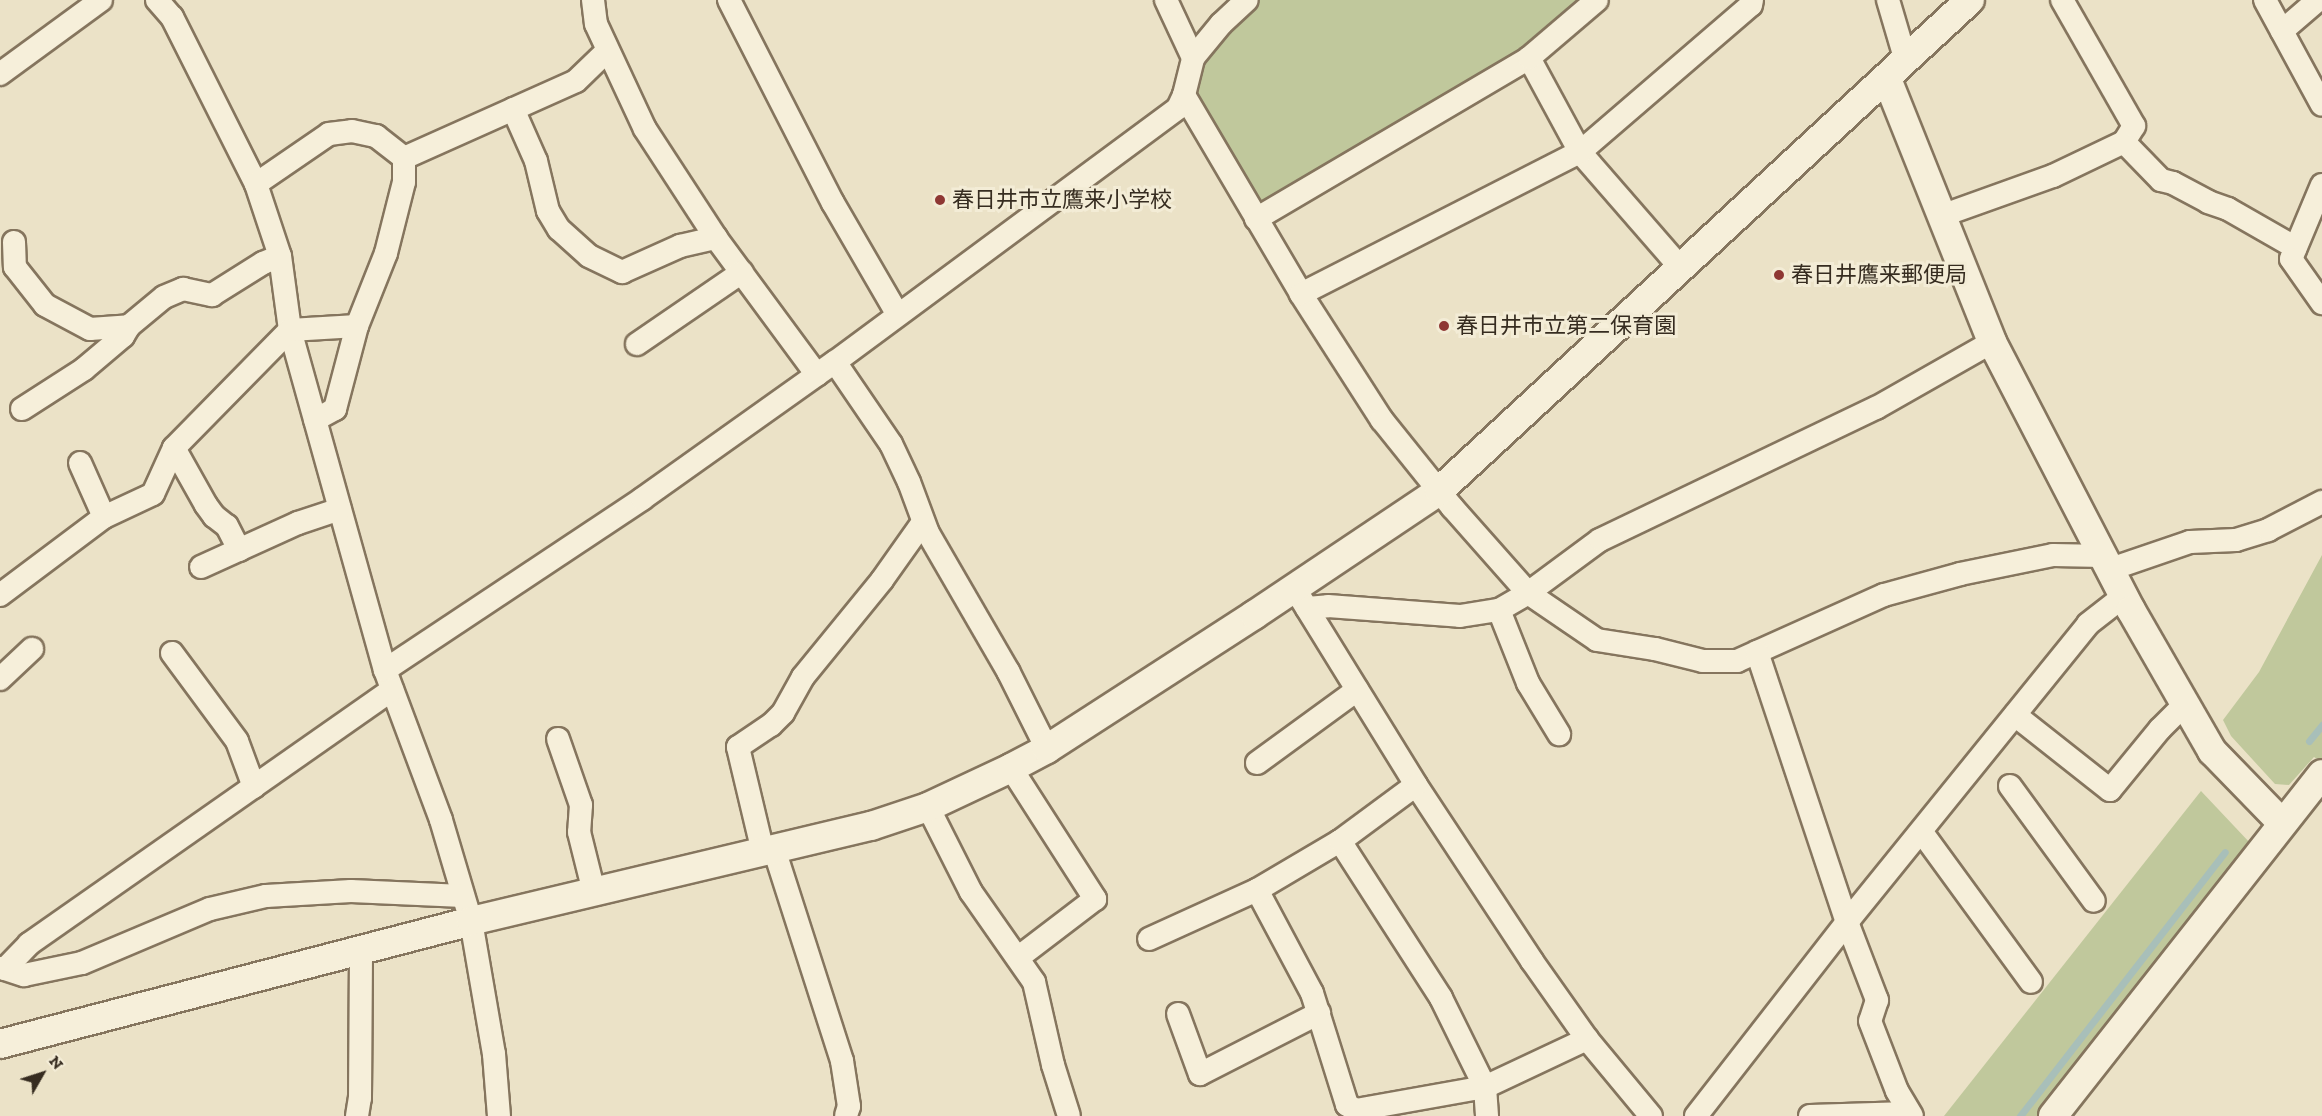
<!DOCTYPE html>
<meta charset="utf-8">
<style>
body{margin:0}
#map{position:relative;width:2322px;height:1116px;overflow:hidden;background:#ebe2c7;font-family:"Zilla Slab","Noto Sans JP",serif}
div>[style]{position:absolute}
.green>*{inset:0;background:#c0c89c}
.stream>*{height:7px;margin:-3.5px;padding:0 3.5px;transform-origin:3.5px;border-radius:3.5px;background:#a8bfb9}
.roads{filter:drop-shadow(2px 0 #85755e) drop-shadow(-2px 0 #85755e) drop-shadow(0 2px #85755e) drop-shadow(0 -2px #85755e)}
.minor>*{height:22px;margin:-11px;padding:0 11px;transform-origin:11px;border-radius:11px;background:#f6efda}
.tertiary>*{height:28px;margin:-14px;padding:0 14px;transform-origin:14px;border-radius:14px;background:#f6efda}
.dots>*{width:16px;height:16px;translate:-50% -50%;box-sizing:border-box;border:3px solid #f3ecd6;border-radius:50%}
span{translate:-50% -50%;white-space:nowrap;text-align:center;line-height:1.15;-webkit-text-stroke:6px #f3ecd6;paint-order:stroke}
.poi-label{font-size:22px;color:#362c20}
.left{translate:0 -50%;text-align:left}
.north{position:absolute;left:12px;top:1044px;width:60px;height:60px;-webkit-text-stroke:4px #f3ecd6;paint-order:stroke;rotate:51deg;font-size:16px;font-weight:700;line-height:24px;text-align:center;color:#362c20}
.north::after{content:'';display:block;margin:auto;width:21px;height:27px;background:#362c20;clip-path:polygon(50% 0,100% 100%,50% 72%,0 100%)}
</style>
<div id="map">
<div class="green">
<i style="clip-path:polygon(1259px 0,1586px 0,1540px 42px,1265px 206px,1259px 204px,1218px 130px,1195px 96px,1200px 59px)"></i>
<i style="clip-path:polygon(2322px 555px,2322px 758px,2320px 761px,2314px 757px,2289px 785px,2275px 784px,2231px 736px,2223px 720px,2259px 672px)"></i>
<i style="clip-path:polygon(2201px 791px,2251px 844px,2037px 1116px,1944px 1116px)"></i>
</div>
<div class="stream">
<i style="left:2309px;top:741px;width:21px;rotate:-51deg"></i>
<i style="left:2020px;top:1116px;width:334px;rotate:-52.2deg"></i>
</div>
<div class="roads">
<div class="minor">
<i style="left:157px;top:0;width:23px;rotate:49deg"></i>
<i style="left:172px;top:17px;width:187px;rotate:63.3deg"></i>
<i style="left:256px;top:184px;width:76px;rotate:71.6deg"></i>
<i style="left:280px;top:256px;width:75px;rotate:82.3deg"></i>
<i style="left:290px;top:330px;width:353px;rotate:74.4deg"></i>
<i style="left:385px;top:670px;width:160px;rotate:69.5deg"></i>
<i style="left:441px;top:820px;width:105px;rotate:73.5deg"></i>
<i style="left:471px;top:921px;width:135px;rotate:80.2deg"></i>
<i style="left:494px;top:1054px;width:62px;rotate:85.4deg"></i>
<i style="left:593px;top:0;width:24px;rotate:83deg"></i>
<i style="left:596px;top:24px;width:116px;rotate:65deg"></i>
<i style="left:645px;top:129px;width:130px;rotate:56.9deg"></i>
<i style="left:716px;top:238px;width:170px;rotate:53.6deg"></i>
<i style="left:729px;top:0;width:228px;rotate:62.9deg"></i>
<i style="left:833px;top:203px;width:129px;rotate:59.9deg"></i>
<i style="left:1166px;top:0;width:64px;rotate:65deg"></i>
<i style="left:1888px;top:0;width:64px;rotate:73.6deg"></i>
<i style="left:2265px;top:0;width:119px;rotate:61.5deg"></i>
<i style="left:2282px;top:31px;width:48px;rotate:-40.7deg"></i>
<i style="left:1529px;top:58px;width:107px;rotate:61.5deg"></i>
<i style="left:1580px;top:152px;width:154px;rotate:49deg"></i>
<i style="left:0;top:74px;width:125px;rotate:-36.2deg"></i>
<i style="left:1184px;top:95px;width:231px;rotate:59.5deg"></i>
<i style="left:1301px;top:294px;width:150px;rotate:57.3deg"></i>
<i style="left:1382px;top:420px;width:112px;rotate:51.2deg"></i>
<i style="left:1452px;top:507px;width:115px;rotate:48.5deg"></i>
<i style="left:1528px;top:593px;width:83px;rotate:34.3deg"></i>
<i style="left:1597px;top:640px;width:59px;rotate:8.8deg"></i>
<i style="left:1655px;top:649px;width:49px;rotate:14deg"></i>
<i style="left:1703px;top:661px;width:34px"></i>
<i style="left:1737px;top:661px;width:161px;rotate:-24.2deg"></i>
<i style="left:1884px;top:595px;width:79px;rotate:-15.4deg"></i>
<i style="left:1960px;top:574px;width:95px;rotate:-11.5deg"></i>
<i style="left:2053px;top:555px;width:51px;rotate:1.1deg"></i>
<i style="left:513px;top:109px;width:57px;rotate:66.1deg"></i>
<i style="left:536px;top:161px;width:51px;rotate:76.5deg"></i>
<i style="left:548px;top:211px;width:21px;rotate:59deg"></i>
<i style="left:559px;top:229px;width:40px;rotate:42deg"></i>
<i style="left:589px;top:256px;width:37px;rotate:26deg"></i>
<i style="left:622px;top:272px;width:64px;rotate:-24.1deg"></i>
<i style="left:680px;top:246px;width:37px;rotate:-13deg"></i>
<i style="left:2124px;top:142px;width:53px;rotate:45.8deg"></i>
<i style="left:2161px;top:180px;width:12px;rotate:14deg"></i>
<i style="left:2173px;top:183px;width:40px;rotate:28deg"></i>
<i style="left:2208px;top:202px;width:21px;rotate:19deg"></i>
<i style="left:2228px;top:209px;width:78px;rotate:29.8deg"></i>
<i style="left:256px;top:184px;width:88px;rotate:-34.4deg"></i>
<i style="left:329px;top:134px;width:23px;rotate:-7deg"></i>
<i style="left:352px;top:131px;width:25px;rotate:12deg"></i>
<i style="left:376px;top:136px;width:36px;rotate:38deg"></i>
<i style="left:2322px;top:185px;width:80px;rotate:112.7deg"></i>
<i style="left:2291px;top:259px;width:54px;rotate:54.8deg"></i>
<i style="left:1941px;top:216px;width:119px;rotate:-19.7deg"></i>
<i style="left:2053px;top:176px;width:79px;rotate:-25.6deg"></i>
<i style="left:2124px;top:142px;width:19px;rotate:-58deg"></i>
<i style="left:2134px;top:126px;width:145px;rotate:-119.7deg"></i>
<i style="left:1256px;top:219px;width:317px;rotate:-30.5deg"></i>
<i style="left:1529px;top:58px;width:89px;rotate:-40.5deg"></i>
<i style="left:14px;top:242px;width:25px;rotate:88deg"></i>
<i style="left:15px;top:267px;width:48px;rotate:51.7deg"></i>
<i style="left:45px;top:305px;width:51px;rotate:28.1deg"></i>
<i style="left:90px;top:329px;width:39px;rotate:-4deg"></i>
<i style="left:1301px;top:294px;width:313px;rotate:-27deg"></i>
<i style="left:1580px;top:152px;width:225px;rotate:-40.7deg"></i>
<i style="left:1751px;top:5px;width:5px;rotate:-79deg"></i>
<i style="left:637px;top:344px;width:127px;rotate:-34.4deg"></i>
<i style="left:835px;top:362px;width:99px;rotate:55.7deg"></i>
<i style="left:891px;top:444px;width:42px;rotate:64.7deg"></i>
<i style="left:909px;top:482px;width:54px;rotate:69.6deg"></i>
<i style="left:928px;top:533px;width:160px;rotate:59.9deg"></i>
<i style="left:1008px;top:671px;width:87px;rotate:63.4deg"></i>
<i style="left:22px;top:409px;width:74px;rotate:-32.8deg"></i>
<i style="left:84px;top:369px;width:51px;rotate:-40.2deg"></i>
<i style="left:123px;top:336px;width:12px;rotate:-59deg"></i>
<i style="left:129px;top:326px;width:45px;rotate:-39.6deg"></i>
<i style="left:164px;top:297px;width:21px;rotate:-23deg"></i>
<i style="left:183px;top:289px;width:30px;rotate:12deg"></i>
<i style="left:212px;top:295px;width:60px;rotate:-32.1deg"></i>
<i style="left:263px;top:263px;width:18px;rotate:-22deg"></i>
<i style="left:315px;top:420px;width:23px;rotate:-29deg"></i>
<i style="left:335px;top:409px;width:86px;rotate:-75.2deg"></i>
<i style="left:357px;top:326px;width:79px;rotate:-68.3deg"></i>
<i style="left:386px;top:253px;width:73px;rotate:-75.8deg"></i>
<i style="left:404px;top:182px;width:24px;rotate:-90deg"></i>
<i style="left:404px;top:158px;width:188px;rotate:-24.1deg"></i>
<i style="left:576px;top:81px;width:43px;rotate:-44.1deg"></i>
<i style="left:174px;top:448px;width:65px;rotate:60.7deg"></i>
<i style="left:206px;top:505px;width:14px;rotate:54deg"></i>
<i style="left:214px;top:516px;width:16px;rotate:38deg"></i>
<i style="left:227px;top:526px;width:27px;rotate:63deg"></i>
<i style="left:80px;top:463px;width:59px;rotate:66deg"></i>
<i style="left:201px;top:567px;width:107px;rotate:-24.4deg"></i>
<i style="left:298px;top:523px;width:44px;rotate:-18.4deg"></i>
<i style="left:2111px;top:569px;width:83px;rotate:-18.9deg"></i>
<i style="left:2190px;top:542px;width:46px;rotate:-2.5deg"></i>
<i style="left:2236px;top:540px;width:34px;rotate:-17deg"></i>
<i style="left:2268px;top:530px;width:61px;rotate:-27.4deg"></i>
<i style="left:0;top:595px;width:130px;rotate:-36.9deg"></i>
<i style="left:104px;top:517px;width:54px;rotate:-25.1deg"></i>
<i style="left:153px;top:494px;width:51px;rotate:-65.5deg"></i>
<i style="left:174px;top:448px;width:165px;rotate:-45.5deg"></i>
<i style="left:290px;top:330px;width:67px;rotate:-3.4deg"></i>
<i style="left:1300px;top:597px;width:221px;rotate:58.3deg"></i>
<i style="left:1416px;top:785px;width:211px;rotate:56.6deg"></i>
<i style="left:1532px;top:961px;width:95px;rotate:54.8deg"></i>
<i style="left:1587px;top:1039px;width:100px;rotate:50.3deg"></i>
<i style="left:1307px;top:608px;width:21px;rotate:-5deg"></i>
<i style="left:1328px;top:606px;width:132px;rotate:4.3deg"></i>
<i style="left:1460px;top:616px;width:39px;rotate:-9deg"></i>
<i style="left:1499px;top:610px;width:34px;rotate:-30deg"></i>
<i style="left:1528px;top:593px;width:89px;rotate:-36.4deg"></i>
<i style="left:1600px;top:540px;width:306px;rotate:-25.6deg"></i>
<i style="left:1876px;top:408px;width:133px;rotate:-29.6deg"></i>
<i style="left:1499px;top:610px;width:79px;rotate:68.3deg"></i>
<i style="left:1528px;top:683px;width:60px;rotate:58.7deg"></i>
<i style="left:1757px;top:652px;width:285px;rotate:71.6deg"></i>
<i style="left:1847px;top:922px;width:84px;rotate:69deg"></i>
<i style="left:1877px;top:1000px;width:22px;rotate:108deg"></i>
<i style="left:1870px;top:1021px;width:75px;rotate:68.9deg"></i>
<i style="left:1897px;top:1091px;width:29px;rotate:59deg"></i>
<i style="left:172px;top:653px;width:109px;rotate:53.5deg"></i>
<i style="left:237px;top:741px;width:49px;rotate:69.7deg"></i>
<i style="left:385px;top:670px;width:309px;rotate:-33.6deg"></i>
<i style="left:642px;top:499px;width:237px;rotate:-35.4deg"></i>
<i style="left:835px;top:362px;width:427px;rotate:-36.5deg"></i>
<i style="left:1178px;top:108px;width:14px;rotate:-65deg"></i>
<i style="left:1184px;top:95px;width:38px;rotate:-76deg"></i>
<i style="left:1193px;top:58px;width:44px;rotate:-50.5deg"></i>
<i style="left:1221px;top:24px;width:35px;rotate:-43deg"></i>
<i style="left:0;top:679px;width:44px;rotate:-43.2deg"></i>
<i style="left:2015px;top:715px;width:121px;rotate:38.3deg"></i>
<i style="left:2110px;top:790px;width:79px;rotate:-50.7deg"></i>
<i style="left:2160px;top:729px;width:34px;rotate:-45deg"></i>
<i style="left:558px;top:739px;width:70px;rotate:70.8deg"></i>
<i style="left:581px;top:805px;width:27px;rotate:94deg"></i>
<i style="left:579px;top:832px;width:62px;rotate:76deg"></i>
<i style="left:1257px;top:763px;width:124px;rotate:-36.1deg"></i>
<i style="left:1011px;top:768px;width:156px;rotate:57.3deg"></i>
<i style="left:1095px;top:899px;width:96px;rotate:142.7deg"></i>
<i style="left:2010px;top:786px;width:142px;rotate:53.9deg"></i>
<i style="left:928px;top:807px;width:95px;rotate:63.2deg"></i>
<i style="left:971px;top:892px;width:110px;rotate:55deg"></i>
<i style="left:1034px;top:982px;width:85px;rotate:77.1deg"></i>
<i style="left:1053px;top:1065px;width:53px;rotate:72.6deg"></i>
<i style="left:1926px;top:838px;width:178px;rotate:53.9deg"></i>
<i style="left:1340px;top:841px;width:187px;rotate:57.2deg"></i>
<i style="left:1441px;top:998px;width:99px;rotate:63.7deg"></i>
<i style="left:1485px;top:1087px;width:113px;rotate:-25.2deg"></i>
<i style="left:774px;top:849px;width:223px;rotate:72.2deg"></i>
<i style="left:842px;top:1061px;width:46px;rotate:81.2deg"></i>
<i style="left:849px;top:1106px;width:10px;rotate:107deg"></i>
<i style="left:763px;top:852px;width:108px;rotate:-103.4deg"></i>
<i style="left:738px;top:747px;width:40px;rotate:-34deg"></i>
<i style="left:771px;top:725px;width:17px;rotate:-45deg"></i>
<i style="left:783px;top:713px;width:41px;rotate:-60.9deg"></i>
<i style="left:803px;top:677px;width:125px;rotate:-50.8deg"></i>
<i style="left:882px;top:580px;width:71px;rotate:-54.7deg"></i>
<i style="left:1257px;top:890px;width:117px;rotate:61.9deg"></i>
<i style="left:1312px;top:993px;width:117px;rotate:72.6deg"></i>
<i style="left:1347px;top:1105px;width:10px;rotate:29deg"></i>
<i style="left:1356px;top:1110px;width:131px;rotate:-10.1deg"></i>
<i style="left:1485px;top:1087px;width:29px;rotate:86deg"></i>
<i style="left:1149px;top:939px;width:119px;rotate:-24.4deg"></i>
<i style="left:1257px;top:890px;width:96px;rotate:-30.6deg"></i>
<i style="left:1340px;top:841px;width:94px;rotate:-36.4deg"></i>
<i style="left:0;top:968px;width:5px;rotate:11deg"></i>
<i style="left:5px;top:969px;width:35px;rotate:-46deg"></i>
<i style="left:29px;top:944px;width:443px;rotate:-35deg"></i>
<i style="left:5px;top:969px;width:20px;rotate:18deg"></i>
<i style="left:24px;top:975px;width:59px;rotate:-11.7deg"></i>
<i style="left:82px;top:963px;width:139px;rotate:-22.9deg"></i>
<i style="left:210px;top:909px;width:57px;rotate:-13.1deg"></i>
<i style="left:266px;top:896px;width:85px;rotate:-3.4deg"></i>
<i style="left:351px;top:891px;width:112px;rotate:2.6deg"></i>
<i style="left:1178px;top:1014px;width:64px;rotate:69.9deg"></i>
<i style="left:1200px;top:1074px;width:134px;rotate:-27.1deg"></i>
<i style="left:357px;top:1116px;width:18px;rotate:-81deg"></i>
<i style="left:360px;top:1098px;width:148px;rotate:-89.6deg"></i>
<i style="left:1696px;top:1116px;width:246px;rotate:-52.1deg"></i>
<i style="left:1847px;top:922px;width:383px;rotate:-51deg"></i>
<i style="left:2088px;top:624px;width:46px;rotate:-37.9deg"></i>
<i style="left:1810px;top:1116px;width:98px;rotate:-1.8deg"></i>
</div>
<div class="tertiary">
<i style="left:1887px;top:79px;width:283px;rotate:68.2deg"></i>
<i style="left:1992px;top:342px;width:302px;rotate:62.6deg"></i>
<i style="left:2131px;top:610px;width:163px;rotate:60.1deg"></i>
<i style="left:2212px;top:751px;width:100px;rotate:45.8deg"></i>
<i style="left:0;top:1044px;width:487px;rotate:-14.6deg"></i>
<i style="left:471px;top:921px;width:411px;rotate:-13.4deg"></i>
<i style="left:871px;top:826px;width:60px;rotate:-18.4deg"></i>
<i style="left:928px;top:807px;width:92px;rotate:-25.2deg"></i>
<i style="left:1011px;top:768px;width:41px;rotate:-27.8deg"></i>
<i style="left:1047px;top:749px;width:247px;rotate:-32.9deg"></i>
<i style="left:1254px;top:615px;width:223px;rotate:-33.8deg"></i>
<i style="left:1439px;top:491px;width:723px;rotate:-42.76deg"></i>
<i style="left:2053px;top:1116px;width:435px;rotate:-51.8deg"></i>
</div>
</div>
<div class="dots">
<i style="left:940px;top:200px;background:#8e3733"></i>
<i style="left:1779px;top:275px;background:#8e3733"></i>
<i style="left:1444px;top:326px;background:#8e3733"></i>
</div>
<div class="poi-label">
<span class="left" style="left:952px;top:200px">春日井市立鷹来小学校</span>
<span class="left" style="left:1791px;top:275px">春日井鷹来郵便局</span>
<span class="left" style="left:1456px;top:326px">春日井市立第二保育園</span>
</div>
<div class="north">N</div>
</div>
